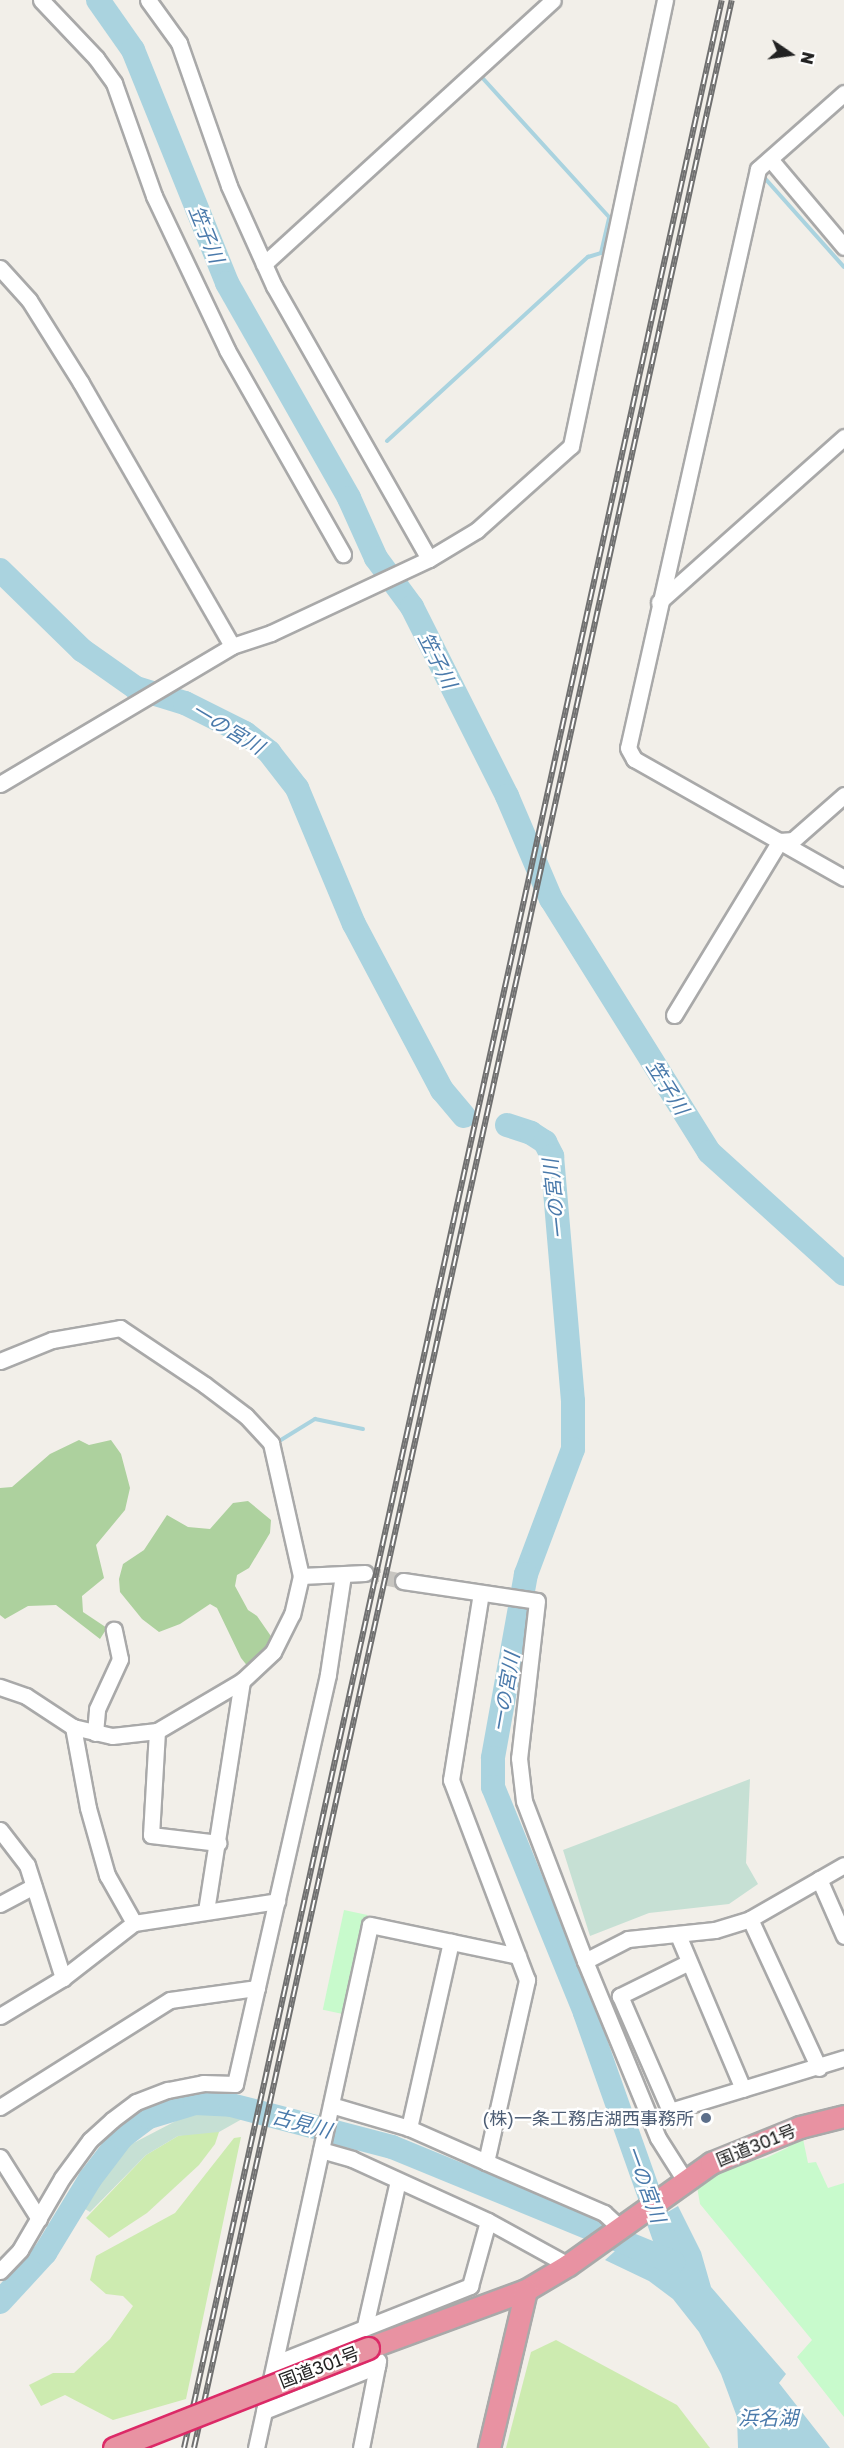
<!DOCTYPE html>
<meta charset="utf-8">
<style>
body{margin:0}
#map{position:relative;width:844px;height:2448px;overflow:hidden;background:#f2efe9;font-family:"Golos Text","Noto Sans JP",sans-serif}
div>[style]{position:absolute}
.grass>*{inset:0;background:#cdebb0}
.forest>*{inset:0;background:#add19e}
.wetland>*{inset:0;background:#c6e0d4}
.park>*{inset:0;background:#c8facc;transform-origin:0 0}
.water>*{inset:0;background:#aad3df}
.stream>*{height:4px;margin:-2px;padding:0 2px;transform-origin:2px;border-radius:2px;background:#aad3df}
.river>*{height:24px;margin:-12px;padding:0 12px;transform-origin:12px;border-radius:12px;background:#aad3df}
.minor-tunnel>*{height:15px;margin-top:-7.5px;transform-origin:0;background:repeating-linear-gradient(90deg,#c8c6c1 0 15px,transparent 0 23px)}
.roads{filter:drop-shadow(2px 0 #a9a9a9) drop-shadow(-2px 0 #a9a9a9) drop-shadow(0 2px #a9a9a9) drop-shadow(0 -2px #a9a9a9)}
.minor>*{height:15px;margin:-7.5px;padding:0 7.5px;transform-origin:7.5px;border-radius:7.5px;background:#fff}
.highway>*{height:21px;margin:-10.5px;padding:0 10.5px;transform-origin:10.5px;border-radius:10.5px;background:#e892a2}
.rail>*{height:6px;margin-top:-3px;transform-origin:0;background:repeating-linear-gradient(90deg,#fff 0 11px,#707070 0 22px);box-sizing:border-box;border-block:2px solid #707070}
.bridges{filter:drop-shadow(2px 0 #dc2a67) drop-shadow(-2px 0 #dc2a67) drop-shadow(0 2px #dc2a67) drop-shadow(0 -2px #dc2a67)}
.highway-bridge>*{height:21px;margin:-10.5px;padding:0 10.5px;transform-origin:10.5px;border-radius:10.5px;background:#e892a2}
.dots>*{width:16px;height:16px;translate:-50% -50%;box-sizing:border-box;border:3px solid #fff;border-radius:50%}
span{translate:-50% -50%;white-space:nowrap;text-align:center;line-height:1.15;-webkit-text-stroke:5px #fff;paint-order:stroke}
.service-label{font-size:18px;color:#4e5e75}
.right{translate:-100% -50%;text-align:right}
.street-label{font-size:18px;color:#222}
.water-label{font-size:20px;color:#4a7aab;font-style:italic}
.north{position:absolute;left:760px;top:24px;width:60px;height:60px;-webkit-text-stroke:4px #fff;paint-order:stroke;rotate:103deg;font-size:16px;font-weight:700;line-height:24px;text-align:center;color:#222}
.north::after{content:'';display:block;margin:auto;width:21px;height:27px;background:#222;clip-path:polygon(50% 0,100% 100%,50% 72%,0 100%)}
</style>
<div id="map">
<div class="grass">
<i style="clip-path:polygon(196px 2132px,219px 2132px,215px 2144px,199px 2165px,147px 2213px,109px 2238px,86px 2218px,146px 2155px,178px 2136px)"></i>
<i style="clip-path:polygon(241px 2137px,186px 2399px,113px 2420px,65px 2395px,41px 2406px,29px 2385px,53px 2373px,74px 2373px,110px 2339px,133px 2306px,123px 2296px,106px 2294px,90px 2280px,96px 2256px,175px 2213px,234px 2138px)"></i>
<i style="clip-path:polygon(556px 2340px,677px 2405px,710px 2448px,506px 2448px,531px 2352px)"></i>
</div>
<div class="forest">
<i style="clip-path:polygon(79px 1440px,89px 1445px,111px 1440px,121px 1454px,130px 1488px,125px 1510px,96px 1545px,104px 1578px,82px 1596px,83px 1612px,107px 1628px,100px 1639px,56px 1605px,28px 1606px,5px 1619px,0 1615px,0 1488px,12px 1487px,50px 1454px)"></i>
<i style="clip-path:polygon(248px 1501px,271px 1520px,270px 1533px,249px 1568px,237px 1575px,235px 1586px,248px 1610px,257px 1616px,275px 1642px,249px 1668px,241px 1658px,217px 1608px,210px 1604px,180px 1624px,159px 1632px,142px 1619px,120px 1592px,119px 1579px,123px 1564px,144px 1550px,167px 1515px,188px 1527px,210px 1529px,233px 1503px)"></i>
</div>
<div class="wetland">
<i style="clip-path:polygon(750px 1779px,746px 1863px,758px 1884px,729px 1904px,649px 1913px,590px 1936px,563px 1850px)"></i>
<i style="clip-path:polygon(195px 2111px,223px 2112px,242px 2119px,219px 2132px,178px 2136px,146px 2155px,90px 2212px,85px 2209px,122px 2149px)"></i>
</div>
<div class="park">
<i style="left:344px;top:1910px;width:24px;height:102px;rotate:12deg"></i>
<i style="clip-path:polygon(802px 2134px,808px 2163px,816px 2162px,828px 2188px,844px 2183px,844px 2417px,797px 2357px,812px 2340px,700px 2204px,696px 2181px,730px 2165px,766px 2158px,787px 2148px)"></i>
</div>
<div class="water">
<i style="clip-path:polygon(678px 2206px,701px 2252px,711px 2287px,786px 2374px,779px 2383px,830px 2448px,738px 2448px,737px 2417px,721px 2374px,699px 2332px,673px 2299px,649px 2281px,605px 2260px,623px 2244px,645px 2254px,662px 2252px,656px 2219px)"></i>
</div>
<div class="stream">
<i style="left:762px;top:175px;width:123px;rotate:48.3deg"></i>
<i style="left:387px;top:441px;width:273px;rotate:-42.5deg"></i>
<i style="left:588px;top:257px;width:14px;rotate:-17deg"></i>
<i style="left:601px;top:253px;width:37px;rotate:-77deg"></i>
<i style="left:609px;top:217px;width:193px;rotate:-132.3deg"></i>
<i style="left:276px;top:1443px;width:46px;rotate:-31.6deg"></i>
<i style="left:315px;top:1419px;width:49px;rotate:11.8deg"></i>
</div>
<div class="river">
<i style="left:98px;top:0;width:61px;rotate:55deg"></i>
<i style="left:133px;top:50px;width:251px;rotate:68deg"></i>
<i style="left:227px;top:283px;width:247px;rotate:60.4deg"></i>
<i style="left:349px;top:498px;width:66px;rotate:65.8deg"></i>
<i style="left:376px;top:558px;width:61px;rotate:53.7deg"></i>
<i style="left:412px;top:607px;width:212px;rotate:63.3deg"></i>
<i style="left:507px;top:796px;width:112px;rotate:66.9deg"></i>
<i style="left:551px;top:899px;width:298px;rotate:58deg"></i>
<i style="left:709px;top:1152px;width:182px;rotate:42.1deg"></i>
<i style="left:0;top:570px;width:115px;rotate:44.3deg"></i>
<i style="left:82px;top:650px;width:66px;rotate:35.1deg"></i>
<i style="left:136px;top:688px;width:51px;rotate:17deg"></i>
<i style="left:185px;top:703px;width:67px;rotate:26.6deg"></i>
<i style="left:245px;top:733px;width:31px;rotate:38deg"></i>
<i style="left:269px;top:752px;width:46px;rotate:52.1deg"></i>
<i style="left:297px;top:788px;width:147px;rotate:67.3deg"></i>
<i style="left:354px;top:924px;width:188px;rotate:62.1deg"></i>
<i style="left:442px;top:1090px;width:34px;rotate:50deg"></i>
<i style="left:507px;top:1125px;width:25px;rotate:18deg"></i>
<i style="left:531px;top:1133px;width:17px;rotate:33deg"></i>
<i style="left:545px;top:1142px;width:16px;rotate:63deg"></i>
<i style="left:552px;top:1156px;width:246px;rotate:85.1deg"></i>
<i style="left:573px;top:1401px;width:48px;rotate:90deg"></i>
<i style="left:573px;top:1449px;width:134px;rotate:110.6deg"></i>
<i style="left:526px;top:1574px;width:187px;rotate:100.2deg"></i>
<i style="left:493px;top:1758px;width:29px;rotate:90deg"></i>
<i style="left:493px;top:1787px;width:244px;rotate:67.8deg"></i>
<i style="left:585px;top:2013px;width:249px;rotate:70.5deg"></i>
<i style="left:0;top:2302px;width:67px;rotate:-47.4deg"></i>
<i style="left:45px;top:2253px;width:87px;rotate:-58.7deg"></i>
<i style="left:90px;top:2179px;width:53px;rotate:-52.7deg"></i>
<i style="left:122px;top:2137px;width:34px;rotate:-37deg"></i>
<i style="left:149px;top:2117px;width:48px;rotate:-16.9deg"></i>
<i style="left:195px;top:2103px;width:36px;rotate:3deg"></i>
<i style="left:231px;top:2105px;width:166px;rotate:14.6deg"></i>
<i style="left:392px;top:2147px;width:304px;rotate:22.3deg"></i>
</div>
<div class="minor-tunnel">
<i style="left:365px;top:1573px;width:39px;rotate:12deg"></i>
</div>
<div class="roads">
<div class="minor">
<i style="left:41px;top:0;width:80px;rotate:46.5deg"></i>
<i style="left:96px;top:58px;width:31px;rotate:54deg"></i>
<i style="left:114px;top:83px;width:120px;rotate:70.5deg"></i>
<i style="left:154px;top:196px;width:170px;rotate:64.6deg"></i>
<i style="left:227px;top:350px;width:235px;rotate:60.4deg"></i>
<i style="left:148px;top:0;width:53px;rotate:54.2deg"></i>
<i style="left:179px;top:43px;width:151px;rotate:70.7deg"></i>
<i style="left:229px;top:186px;width:110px;rotate:65.8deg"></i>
<i style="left:274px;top:286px;width:314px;rotate:60.4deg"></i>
<i style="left:844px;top:93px;width:115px;rotate:138.5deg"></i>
<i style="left:758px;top:169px;width:593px;rotate:102.65deg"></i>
<i style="left:628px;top:748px;width:13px;rotate:61deg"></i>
<i style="left:634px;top:759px;width:241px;rotate:29.5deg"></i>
<i style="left:770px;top:159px;width:115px;rotate:49.9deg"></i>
<i style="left:264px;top:264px;width:391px;rotate:-42.4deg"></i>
<i style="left:0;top:268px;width:43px;rotate:47.8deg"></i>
<i style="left:29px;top:300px;width:98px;rotate:57.9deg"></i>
<i style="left:81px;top:383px;width:303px;rotate:60.1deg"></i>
<i style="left:659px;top:602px;width:248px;rotate:-41.7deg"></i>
<i style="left:0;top:784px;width:270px;rotate:-30.7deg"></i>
<i style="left:232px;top:646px;width:41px;rotate:-18.4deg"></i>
<i style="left:271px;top:633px;width:174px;rotate:-25.1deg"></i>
<i style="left:429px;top:559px;width:56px;rotate:-31.1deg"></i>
<i style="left:477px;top:530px;width:126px;rotate:-41.8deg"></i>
<i style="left:571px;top:446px;width:456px;rotate:-78.1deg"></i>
<i style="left:780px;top:841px;width:13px;rotate:-4deg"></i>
<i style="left:793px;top:840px;width:68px;rotate:-41.4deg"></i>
<i style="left:674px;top:1015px;width:204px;rotate:-58.7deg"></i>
<i style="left:0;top:1361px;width:56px;rotate:-22deg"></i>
<i style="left:52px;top:1340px;width:69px;rotate:-10deg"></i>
<i style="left:120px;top:1328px;width:102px;rotate:33.8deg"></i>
<i style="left:205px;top:1385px;width:51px;rotate:37.1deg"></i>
<i style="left:246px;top:1416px;width:37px;rotate:47deg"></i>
<i style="left:271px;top:1443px;width:136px;rotate:77.3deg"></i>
<i style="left:301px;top:1576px;width:39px;rotate:103deg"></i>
<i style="left:292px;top:1614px;width:42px;rotate:116.6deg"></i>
<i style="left:273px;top:1652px;width:42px;rotate:136.9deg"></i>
<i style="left:242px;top:1681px;width:99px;rotate:149.5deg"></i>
<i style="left:157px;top:1731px;width:45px;rotate:173.7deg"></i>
<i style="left:112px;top:1736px;width:40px;rotate:-167deg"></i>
<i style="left:73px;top:1727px;width:56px;rotate:-146.6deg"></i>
<i style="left:26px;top:1696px;width:28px;rotate:-161deg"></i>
<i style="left:301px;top:1576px;width:64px;rotate:-2.7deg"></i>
<i style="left:403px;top:1581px;width:135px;rotate:8.5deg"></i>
<i style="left:537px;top:1601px;width:158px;rotate:96.5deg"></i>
<i style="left:519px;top:1758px;width:43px;rotate:83.4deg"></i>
<i style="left:524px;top:1801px;width:171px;rotate:69.1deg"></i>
<i style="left:585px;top:1961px;width:48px;rotate:-27.1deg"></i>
<i style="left:628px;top:1939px;width:87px;rotate:-5.9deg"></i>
<i style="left:715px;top:1930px;width:37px;rotate:-17deg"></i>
<i style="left:750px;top:1919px;width:108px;rotate:-29.9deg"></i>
<i style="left:73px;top:1727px;width:82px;rotate:79.5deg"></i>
<i style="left:88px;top:1808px;width:70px;rotate:74.2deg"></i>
<i style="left:107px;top:1875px;width:55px;rotate:60.6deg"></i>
<i style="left:157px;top:1731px;width:104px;rotate:93.3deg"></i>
<i style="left:151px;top:1835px;width:68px;rotate:6.7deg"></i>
<i style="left:95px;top:1733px;width:24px;rotate:-85deg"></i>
<i style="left:97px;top:1709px;width:55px;rotate:-65.3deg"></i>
<i style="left:120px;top:1659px;width:30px;rotate:-102deg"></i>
<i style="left:0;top:1830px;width:44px;rotate:52.4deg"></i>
<i style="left:27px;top:1865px;width:119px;rotate:72.3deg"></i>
<i style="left:819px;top:1879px;width:62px;rotate:66.3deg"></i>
<i style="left:0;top:1904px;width:38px;rotate:-28deg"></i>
<i style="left:206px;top:1911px;width:233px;rotate:-81.1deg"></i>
<i style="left:750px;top:1919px;width:164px;rotate:65.2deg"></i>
<i style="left:678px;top:1935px;width:167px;rotate:67.1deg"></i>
<i style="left:585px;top:1961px;width:191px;rotate:67.6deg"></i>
<i style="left:658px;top:2138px;width:49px;rotate:57.6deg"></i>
<i style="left:687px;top:1963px;width:75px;rotate:153.8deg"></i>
<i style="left:620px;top:1996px;width:125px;rotate:66.5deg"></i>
<i style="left:670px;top:2111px;width:182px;rotate:-16.9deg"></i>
<i style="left:0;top:2016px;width:74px;rotate:-31.1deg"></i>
<i style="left:63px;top:1978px;width:90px;rotate:-37.8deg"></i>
<i style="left:134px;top:1923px;width:145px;rotate:-8.7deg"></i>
<i style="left:331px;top:2105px;width:81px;rotate:16.4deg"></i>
<i style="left:409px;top:2128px;width:84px;rotate:23.8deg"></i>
<i style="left:486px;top:2162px;width:187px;rotate:-77.3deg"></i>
<i style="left:527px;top:1980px;width:214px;rotate:-110.8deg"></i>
<i style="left:451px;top:1780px;width:189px;rotate:-80.9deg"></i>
<i style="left:0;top:2107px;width:201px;rotate:-32.2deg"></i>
<i style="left:170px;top:2000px;width:88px;rotate:-7.9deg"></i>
<i style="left:409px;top:2128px;width:191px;rotate:-77.3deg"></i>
<i style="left:321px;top:2150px;width:32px;rotate:16deg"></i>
<i style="left:352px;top:2159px;width:149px;rotate:24.5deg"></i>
<i style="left:488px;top:2221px;width:91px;rotate:28.8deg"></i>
<i style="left:0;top:2157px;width:73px;rotate:57.8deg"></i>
<i style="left:486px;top:2162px;width:129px;rotate:23.4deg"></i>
<i style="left:604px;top:2213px;width:21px;rotate:43deg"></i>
<i style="left:0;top:2271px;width:29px;rotate:-46deg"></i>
<i style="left:20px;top:2250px;width:83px;rotate:-59.7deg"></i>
<i style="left:62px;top:2178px;width:47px;rotate:-53.6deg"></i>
<i style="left:90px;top:2140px;width:30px;rotate:-42deg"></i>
<i style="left:112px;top:2120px;width:30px;rotate:-37deg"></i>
<i style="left:136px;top:2102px;width:34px;rotate:-21deg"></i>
<i style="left:168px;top:2090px;width:36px;rotate:-11deg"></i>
<i style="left:203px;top:2083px;width:32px;rotate:2deg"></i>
<i style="left:235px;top:2084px;width:420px;rotate:-77.2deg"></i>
<i style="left:328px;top:1674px;width:100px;rotate:-81.4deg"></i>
<i style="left:365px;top:2326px;width:149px;rotate:-77.2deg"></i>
<i style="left:276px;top:2363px;width:209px;rotate:-21.6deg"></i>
<i style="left:470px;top:2286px;width:67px;rotate:-74.5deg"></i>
<i style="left:264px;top:2411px;width:122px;rotate:-21.7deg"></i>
<i style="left:256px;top:2448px;width:535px;rotate:-77.7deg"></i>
<i style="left:370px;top:1925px;width:151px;rotate:11.8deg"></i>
<i style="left:361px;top:2448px;width:89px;rotate:-78.9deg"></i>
</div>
<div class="highway">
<i style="left:368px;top:2348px;width:168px;rotate:-20.2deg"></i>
<i style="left:526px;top:2290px;width:49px;rotate:-30.8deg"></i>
<i style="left:568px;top:2265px;width:176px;rotate:-35.5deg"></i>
<i style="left:711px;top:2163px;width:96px;rotate:-22deg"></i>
<i style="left:800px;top:2127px;width:45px;rotate:-14deg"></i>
<i style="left:489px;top:2448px;width:162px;rotate:-76.8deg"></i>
</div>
</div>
<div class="rail">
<i style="left:184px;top:2448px;width:2506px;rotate:-77.61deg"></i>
<i style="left:194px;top:2448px;width:2506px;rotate:-77.61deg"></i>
</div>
<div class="bridges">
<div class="highway-bridge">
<i style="left:114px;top:2448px;width:273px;rotate:-21.5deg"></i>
</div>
</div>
<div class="dots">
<i style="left:706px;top:2118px;background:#5c6f8a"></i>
</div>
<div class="service-label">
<span class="right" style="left:694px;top:2118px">(株)一条工務店湖西事務所</span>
</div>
<div class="street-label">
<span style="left:756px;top:2145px;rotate:-22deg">国道301号</span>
<span style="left:319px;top:2367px;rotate:-21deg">国道301号</span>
</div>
<div class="water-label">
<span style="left:207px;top:234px;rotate:68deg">笠子川</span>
<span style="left:438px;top:660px;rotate:63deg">笠子川</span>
<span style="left:228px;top:728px;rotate:31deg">一の宮川</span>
<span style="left:668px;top:1087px;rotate:58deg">笠子川</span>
<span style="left:554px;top:1199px;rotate:-96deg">一の宮川</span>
<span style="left:505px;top:1692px;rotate:-80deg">一の宮川</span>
<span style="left:302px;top:2123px;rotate:15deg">古見川</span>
<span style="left:646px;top:2184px;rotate:70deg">一の宮川</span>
<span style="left:768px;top:2417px">浜名湖</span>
</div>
<div class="north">N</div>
</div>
